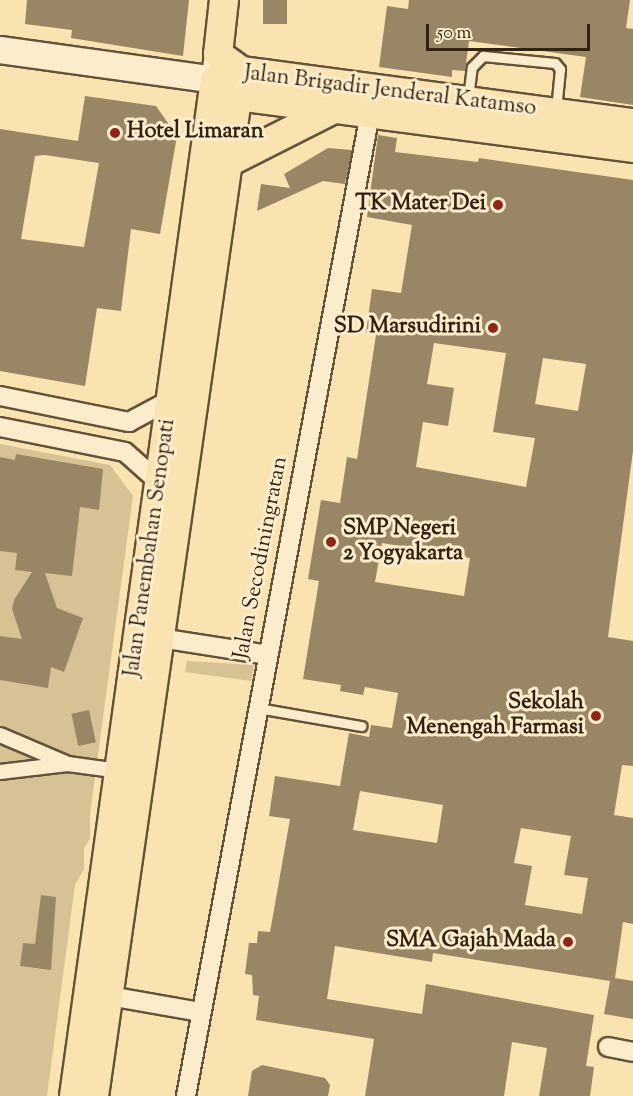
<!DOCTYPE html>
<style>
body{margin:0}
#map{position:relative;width:633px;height:1096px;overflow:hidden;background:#f9e3b1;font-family:"Sorts Mill Goudy",serif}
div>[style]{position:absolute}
.green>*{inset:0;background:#d7c296}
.building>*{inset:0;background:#998665;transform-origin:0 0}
.roads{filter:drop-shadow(2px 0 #64523a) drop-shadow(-2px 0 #64523a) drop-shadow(0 2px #64523a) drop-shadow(0 -2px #64523a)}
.service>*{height:9px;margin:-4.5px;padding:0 4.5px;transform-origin:4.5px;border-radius:4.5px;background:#fbedcc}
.pedestrian>*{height:14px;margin:-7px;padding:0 7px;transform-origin:7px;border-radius:7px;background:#fbedcc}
.minor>*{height:18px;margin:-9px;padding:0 9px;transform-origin:9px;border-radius:9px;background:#fbedcc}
.secondary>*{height:26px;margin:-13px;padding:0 13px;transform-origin:13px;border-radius:13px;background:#fbedcc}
.primary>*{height:28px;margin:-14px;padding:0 14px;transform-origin:14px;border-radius:14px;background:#f9e3b1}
.dots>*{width:16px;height:16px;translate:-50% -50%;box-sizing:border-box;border:3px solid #fbedcc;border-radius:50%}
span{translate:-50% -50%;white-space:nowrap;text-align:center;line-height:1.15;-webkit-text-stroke:6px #fbedcc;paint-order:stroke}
.street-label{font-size:22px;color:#322212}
.poi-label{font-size:22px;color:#322212;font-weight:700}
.left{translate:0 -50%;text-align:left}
.right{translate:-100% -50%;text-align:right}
.scale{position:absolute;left:426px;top:24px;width:164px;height:27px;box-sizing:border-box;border:3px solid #322212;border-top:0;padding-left:8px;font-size:18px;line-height:21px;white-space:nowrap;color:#322212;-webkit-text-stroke:4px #fbedcc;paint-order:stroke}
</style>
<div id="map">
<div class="green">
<i style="clip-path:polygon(0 444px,110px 465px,133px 496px,90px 814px,90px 839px,84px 848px,84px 869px,75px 885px,47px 1096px,0 1096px)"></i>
<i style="clip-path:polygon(187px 661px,254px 665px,251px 681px,185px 672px)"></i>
</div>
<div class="building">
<i style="clip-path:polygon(27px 0,189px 0,183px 56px,71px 38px,72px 30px,25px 24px)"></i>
<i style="left:263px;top:0;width:24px;height:24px"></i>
<i style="clip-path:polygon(409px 0,630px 0,626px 28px,633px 29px,633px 105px,580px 97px,586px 57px,469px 41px,465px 71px,452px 70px,452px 77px,379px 67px,387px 6px,408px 9px)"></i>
<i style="clip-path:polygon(evenodd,85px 96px,156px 106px,177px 136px,160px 234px,131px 229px,121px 311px,97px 308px,85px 386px,0 371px,0 129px,78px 141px,85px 96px,45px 155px,99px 163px,84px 247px,21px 239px,35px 156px,45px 155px)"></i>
<i style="clip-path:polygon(evenodd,378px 135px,397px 138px,395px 152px,478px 162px,479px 158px,633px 180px,633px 451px,608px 637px,633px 641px,633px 766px,622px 765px,614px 815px,633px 818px,633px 924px,623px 922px,615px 978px,633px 981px,633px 1019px,604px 1014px,610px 981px,433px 953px,432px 962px,335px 946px,327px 999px,422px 1014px,426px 984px,594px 1015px,586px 1066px,594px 1067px,590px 1096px,539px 1096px,547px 1048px,512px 1042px,504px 1096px,365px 1096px,374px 1039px,256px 1020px,259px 996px,253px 995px,252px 975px,245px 974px,249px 943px,257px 943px,258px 931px,270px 932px,290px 819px,269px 816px,275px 776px,340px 786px,349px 733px,369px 737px,371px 725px,392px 728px,398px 693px,365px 687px,363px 695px,340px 691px,341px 685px,303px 679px,319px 581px,308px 579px,321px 500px,340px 503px,347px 457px,357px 459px,376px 335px,366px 333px,372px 289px,401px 293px,412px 225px,367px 217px,378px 135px,434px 343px,506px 353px,493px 432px,535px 438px,526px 487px,416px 467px,423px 422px,448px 426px,454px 388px,427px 384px,434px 343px,378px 135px,543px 358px,586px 364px,578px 411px,535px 404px,543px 358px,378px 135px,382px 543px,470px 558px,464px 596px,375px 582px,382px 543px,378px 135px,360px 791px,443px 805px,437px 843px,353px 830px,360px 791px,378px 135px,521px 828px,571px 836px,564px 875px,588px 878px,582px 914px,525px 905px,532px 866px,514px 863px,521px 828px)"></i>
<i style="clip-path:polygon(328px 148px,352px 150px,345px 184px,323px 181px,257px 211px,261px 184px,290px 188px,284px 174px)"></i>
<i style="clip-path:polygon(16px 454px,103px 469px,99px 510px,80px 507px,72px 576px,45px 573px,57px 608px,83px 618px,64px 672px,51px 667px,48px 688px,0 680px,0 636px,22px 639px,12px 609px,14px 600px,32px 572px,15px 570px,17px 553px,0 551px,0 457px,15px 460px)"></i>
<i style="left:89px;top:710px;width:33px;height:18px;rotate:78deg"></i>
<i style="clip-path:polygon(41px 895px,56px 897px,51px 970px,20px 966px,23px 943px,35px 944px)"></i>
<i style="clip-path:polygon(262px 1065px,325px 1078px,330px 1085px,328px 1096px,248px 1096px,252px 1071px)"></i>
</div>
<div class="roads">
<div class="service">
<i style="left:468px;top:98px;width:31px;rotate:-83deg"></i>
<i style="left:472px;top:67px;width:16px;rotate:-45deg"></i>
<i style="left:483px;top:56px;width:72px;rotate:5.6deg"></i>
<i style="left:555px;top:63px;width:8px;rotate:50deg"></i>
<i style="left:560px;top:69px;width:41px;rotate:95.6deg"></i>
<i style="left:258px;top:708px;width:105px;rotate:9.9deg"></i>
</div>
<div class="pedestrian">
<i style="left:0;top:735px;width:72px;rotate:23deg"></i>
<i style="left:0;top:772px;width:68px;rotate:-6.7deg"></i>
<i style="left:68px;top:764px;width:51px;rotate:7.8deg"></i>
</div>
<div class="minor">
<i style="left:0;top:396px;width:132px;rotate:11.4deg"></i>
<i style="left:129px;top:422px;width:49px;rotate:-28.1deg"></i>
<i style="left:0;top:427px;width:127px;rotate:11.3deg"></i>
<i style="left:125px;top:452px;width:47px;rotate:41.5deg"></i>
<i style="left:160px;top:638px;width:109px;rotate:8.9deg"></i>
<i style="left:109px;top:996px;width:93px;rotate:9.9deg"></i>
<i style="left:608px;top:1047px;width:25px;rotate:11deg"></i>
<i style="left:186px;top:1096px;width:999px;rotate:-79.39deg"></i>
</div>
<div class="secondary">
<i style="left:0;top:50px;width:217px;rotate:7.9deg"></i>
<i style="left:215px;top:80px;width:19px;rotate:-84deg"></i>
</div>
<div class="primary">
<i style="left:224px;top:0;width:54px;rotate:96.3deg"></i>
<i style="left:218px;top:54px;width:29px;rotate:36deg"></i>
<i style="left:223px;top:78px;width:19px;rotate:-21deg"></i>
<i style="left:241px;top:71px;width:395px;rotate:7.6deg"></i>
<i style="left:222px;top:85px;width:19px;rotate:35deg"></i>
<i style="left:238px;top:96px;width:398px;rotate:7.5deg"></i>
<i style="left:229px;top:162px;width:118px;rotate:-26.8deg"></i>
<i style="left:74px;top:1096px;width:1026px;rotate:-82.1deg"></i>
<i style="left:94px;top:1096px;width:1035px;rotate:-81.84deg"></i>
</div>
</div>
<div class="dots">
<i style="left:115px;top:133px;background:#8f2418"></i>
<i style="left:498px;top:205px;background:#8f2418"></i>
<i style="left:493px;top:328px;background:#8f2418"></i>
<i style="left:331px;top:542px;background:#8f2418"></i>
<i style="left:596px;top:716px;background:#8f2418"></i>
<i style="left:568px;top:942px;background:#8f2418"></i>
</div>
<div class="street-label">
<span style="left:390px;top:92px;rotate:7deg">Jalan Brigadir Jenderal Katamso</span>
<span style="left:151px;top:548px;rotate:-82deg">Jalan Panembahan Senopati</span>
<span style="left:262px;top:558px;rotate:-79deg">Jalan Secodiningratan</span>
</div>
<div class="poi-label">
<span class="left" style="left:127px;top:133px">Hotel Limaran</span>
<span class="right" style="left:486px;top:205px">TK Mater Dei</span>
<span class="right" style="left:481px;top:328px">SD Marsudirini</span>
<span class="left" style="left:343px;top:542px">SMP Negeri<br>2 Yogyakarta</span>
<span class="right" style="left:584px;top:716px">Sekolah<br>Menengah Farmasi</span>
<span class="right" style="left:556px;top:942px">SMA Gajah Mada</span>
</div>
<div class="scale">50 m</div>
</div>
